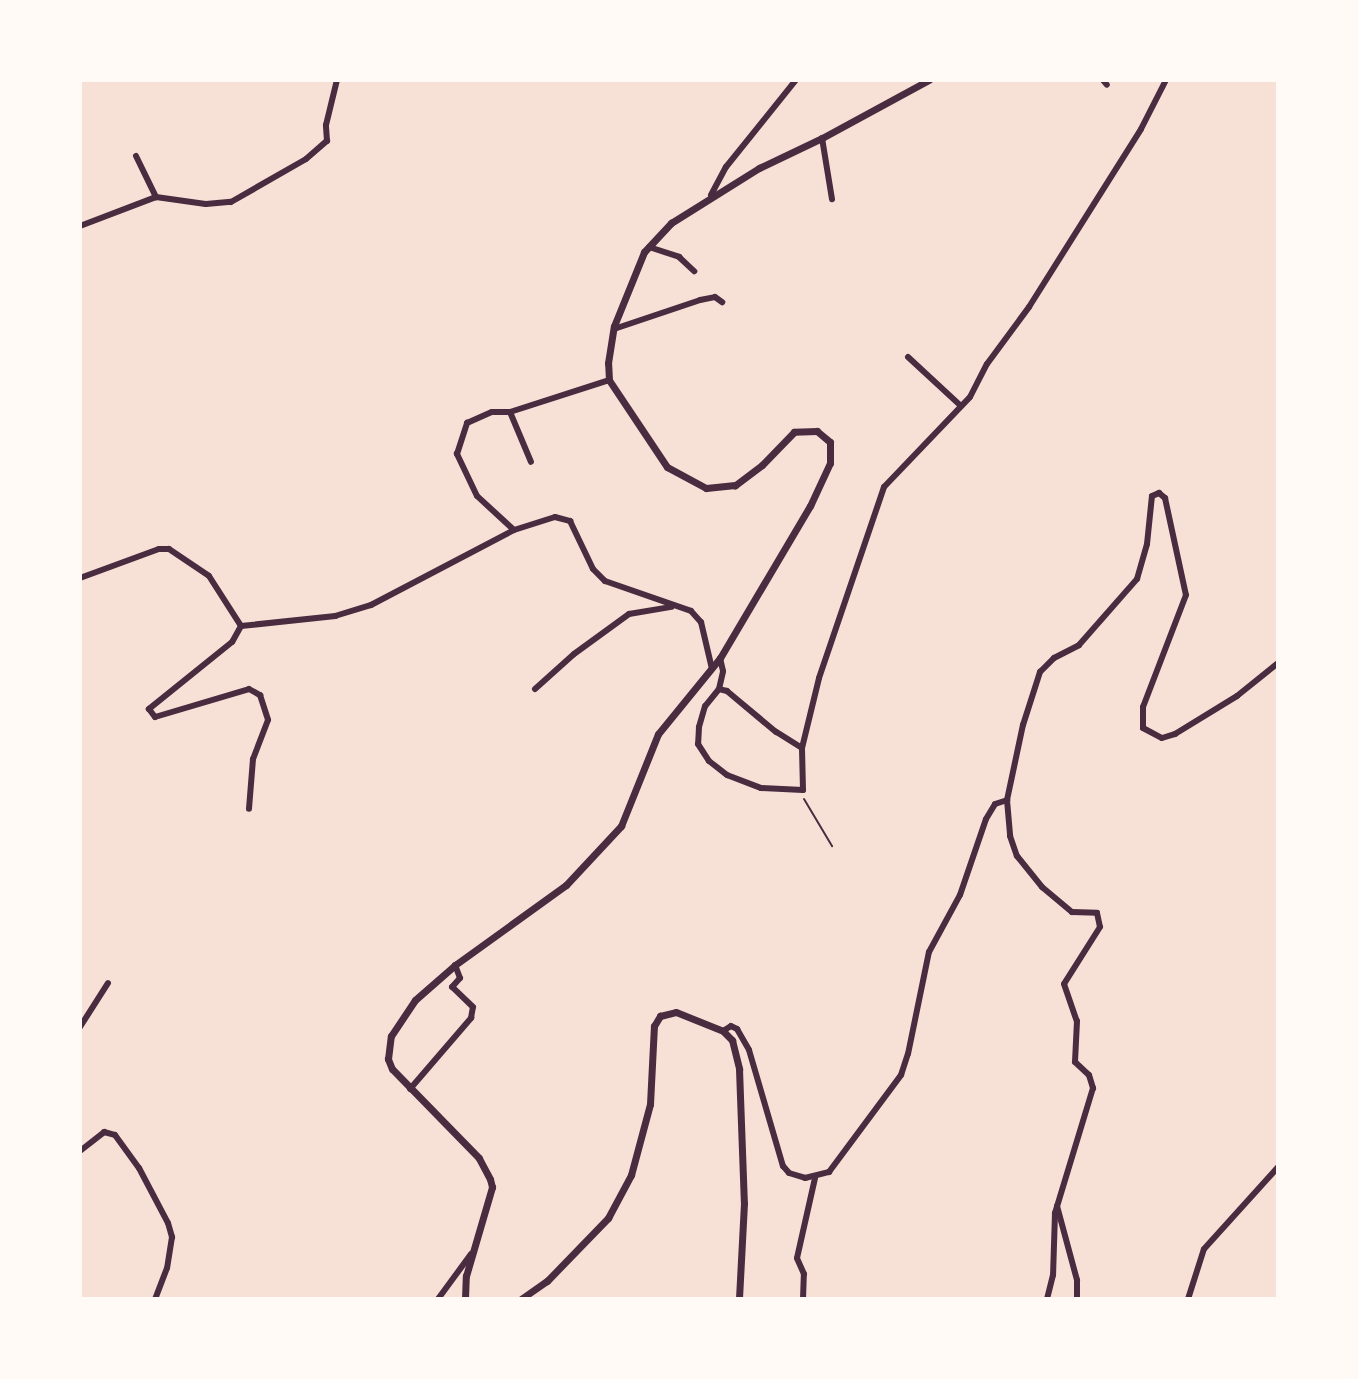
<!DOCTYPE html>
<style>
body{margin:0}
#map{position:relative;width:1358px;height:1379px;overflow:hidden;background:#f7e1d7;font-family:"Varela Round",sans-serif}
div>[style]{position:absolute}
.path>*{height:2px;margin:-1px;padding:0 1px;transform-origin:1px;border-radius:1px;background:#4a2c40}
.minor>*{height:6px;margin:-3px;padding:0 3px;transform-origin:3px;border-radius:3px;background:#4a2c40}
.tertiary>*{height:7px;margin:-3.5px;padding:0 3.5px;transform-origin:3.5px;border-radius:3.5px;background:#4a2c40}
span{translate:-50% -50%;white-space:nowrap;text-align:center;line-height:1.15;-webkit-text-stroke:8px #fffaf5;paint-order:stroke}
.frame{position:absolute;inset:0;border:82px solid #fffaf5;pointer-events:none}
</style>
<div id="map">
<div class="path">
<i style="left:804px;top:799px;width:55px;rotate:59.2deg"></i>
</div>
<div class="minor">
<i style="left:1103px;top:80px;width:6px;rotate:51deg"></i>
<i style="left:822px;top:138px;width:62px;rotate:80.7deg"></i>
<i style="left:136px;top:156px;width:46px;rotate:64deg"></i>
<i style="left:711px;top:195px;width:32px;rotate:-62deg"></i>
<i style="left:726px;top:167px;width:112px;rotate:-51.2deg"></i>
<i style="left:80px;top:226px;width:81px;rotate:-20.9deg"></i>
<i style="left:156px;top:197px;width:50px;rotate:8deg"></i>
<i style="left:206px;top:204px;width:25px;rotate:-5deg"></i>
<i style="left:231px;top:202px;width:86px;rotate:-29.8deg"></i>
<i style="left:306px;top:159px;width:28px;rotate:-41deg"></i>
<i style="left:327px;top:141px;width:16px;rotate:-94deg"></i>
<i style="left:326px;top:125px;width:46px;rotate:-76.3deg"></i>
<i style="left:649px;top:247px;width:32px;rotate:18deg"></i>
<i style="left:679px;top:257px;width:21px;rotate:43deg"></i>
<i style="left:614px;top:329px;width:91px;rotate:-18.6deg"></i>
<i style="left:700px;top:300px;width:15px;rotate:-11deg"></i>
<i style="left:715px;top:297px;width:9px;rotate:36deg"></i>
<i style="left:908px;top:357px;width:72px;rotate:42.8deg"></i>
<i style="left:510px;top:412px;width:54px;rotate:67.2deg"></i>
<i style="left:514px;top:530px;width:43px;rotate:-17.6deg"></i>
<i style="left:555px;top:517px;width:16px;rotate:15deg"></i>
<i style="left:570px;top:521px;width:53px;rotate:64.4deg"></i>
<i style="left:593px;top:569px;width:17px;rotate:45deg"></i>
<i style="left:605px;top:581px;width:91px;rotate:19.2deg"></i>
<i style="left:691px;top:611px;width:15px;rotate:48deg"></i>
<i style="left:701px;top:622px;width:48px;rotate:76.8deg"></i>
<i style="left:80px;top:578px;width:84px;rotate:-20.2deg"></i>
<i style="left:159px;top:549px;width:10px"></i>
<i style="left:169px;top:549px;width:48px;rotate:34deg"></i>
<i style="left:209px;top:576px;width:59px;rotate:57.4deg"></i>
<i style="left:241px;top:626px;width:95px;rotate:-6.1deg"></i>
<i style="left:335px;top:616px;width:38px;rotate:-17deg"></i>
<i style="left:371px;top:605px;width:161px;rotate:-27.7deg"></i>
<i style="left:514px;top:530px;width:50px;rotate:-137.4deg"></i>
<i style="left:477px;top:496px;width:47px;rotate:-115.5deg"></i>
<i style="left:457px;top:454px;width:33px;rotate:-72deg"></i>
<i style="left:467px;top:423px;width:27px;rotate:-24deg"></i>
<i style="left:492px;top:412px;width:18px"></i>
<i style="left:510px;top:412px;width:104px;rotate:-17.9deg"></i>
<i style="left:241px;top:626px;width:18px;rotate:119deg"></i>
<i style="left:232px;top:642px;width:107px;rotate:141.1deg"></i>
<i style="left:149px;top:709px;width:10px;rotate:53deg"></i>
<i style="left:155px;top:717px;width:98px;rotate:-16.6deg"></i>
<i style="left:249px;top:689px;width:13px;rotate:29deg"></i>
<i style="left:260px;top:695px;width:26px;rotate:72deg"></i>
<i style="left:268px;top:720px;width:42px;rotate:111deg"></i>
<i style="left:253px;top:759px;width:50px;rotate:94.6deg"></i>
<i style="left:535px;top:689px;width:52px;rotate:-41.9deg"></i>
<i style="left:574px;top:654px;width:68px;rotate:-36deg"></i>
<i style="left:629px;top:614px;width:43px;rotate:-9.5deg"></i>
<i style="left:719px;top:689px;width:22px;rotate:129deg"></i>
<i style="left:705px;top:706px;width:22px;rotate:106deg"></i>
<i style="left:699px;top:727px;width:17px;rotate:93deg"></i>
<i style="left:698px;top:744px;width:20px;rotate:57deg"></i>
<i style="left:709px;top:761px;width:23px;rotate:38deg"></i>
<i style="left:727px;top:775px;width:36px;rotate:21deg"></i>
<i style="left:761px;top:788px;width:42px;rotate:2.7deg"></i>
<i style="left:803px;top:790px;width:42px;rotate:-91.4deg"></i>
<i style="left:802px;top:748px;width:31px;rotate:-148deg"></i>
<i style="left:776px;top:732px;width:64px;rotate:-140.1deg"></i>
<i style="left:727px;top:691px;width:8px;rotate:-166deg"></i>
<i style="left:719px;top:689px;width:18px;rotate:-77deg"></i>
<i style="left:723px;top:671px;width:13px;rotate:-103deg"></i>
<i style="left:802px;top:748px;width:72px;rotate:-76.3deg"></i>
<i style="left:819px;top:678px;width:202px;rotate:-71.2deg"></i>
<i style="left:884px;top:487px;width:124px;rotate:-46.3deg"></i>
<i style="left:970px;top:397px;width:37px;rotate:-63deg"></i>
<i style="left:987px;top:364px;width:71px;rotate:-53.6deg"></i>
<i style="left:1029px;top:307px;width:210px;rotate:-57.8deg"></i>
<i style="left:1141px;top:129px;width:55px;rotate:-63deg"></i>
<i style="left:1007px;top:800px;width:36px;rotate:85deg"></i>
<i style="left:1010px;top:836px;width:21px;rotate:71deg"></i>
<i style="left:1017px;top:856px;width:40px;rotate:51deg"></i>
<i style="left:1042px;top:887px;width:39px;rotate:40deg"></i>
<i style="left:1072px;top:912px;width:25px;rotate:2deg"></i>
<i style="left:1097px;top:913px;width:14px;rotate:78deg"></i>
<i style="left:1100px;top:927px;width:67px;rotate:122.3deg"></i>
<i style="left:1064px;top:984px;width:39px;rotate:71deg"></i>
<i style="left:1077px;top:1021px;width:41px;rotate:92.8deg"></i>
<i style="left:1075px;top:1062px;width:19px;rotate:43deg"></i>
<i style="left:1089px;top:1075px;width:14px;rotate:73deg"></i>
<i style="left:1093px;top:1088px;width:131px;rotate:106.9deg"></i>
<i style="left:1055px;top:1213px;width:62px;rotate:91.8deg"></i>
<i style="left:1053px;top:1275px;width:25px;rotate:104deg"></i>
<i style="left:80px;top:1027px;width:52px;rotate:-57.5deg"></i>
<i style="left:723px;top:1031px;width:9px;rotate:-32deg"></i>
<i style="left:731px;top:1026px;width:7px;rotate:27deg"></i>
<i style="left:737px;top:1029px;width:24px;rotate:60deg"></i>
<i style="left:749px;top:1050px;width:121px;rotate:73.7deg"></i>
<i style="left:783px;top:1166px;width:9px;rotate:49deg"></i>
<i style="left:789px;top:1173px;width:17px;rotate:17deg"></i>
<i style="left:805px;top:1178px;width:25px;rotate:-14deg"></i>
<i style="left:829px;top:1172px;width:121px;rotate:-53.4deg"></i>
<i style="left:901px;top:1075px;width:22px;rotate:-72deg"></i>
<i style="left:908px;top:1054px;width:104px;rotate:-78.4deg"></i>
<i style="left:929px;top:952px;width:65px;rotate:-61.5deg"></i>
<i style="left:960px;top:895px;width:80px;rotate:-71.1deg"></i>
<i style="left:986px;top:819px;width:17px;rotate:-59deg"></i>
<i style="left:995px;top:804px;width:13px;rotate:-18deg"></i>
<i style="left:1007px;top:800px;width:77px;rotate:-78deg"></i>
<i style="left:1023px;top:725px;width:56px;rotate:-72.2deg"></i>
<i style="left:1040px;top:672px;width:20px;rotate:-45deg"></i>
<i style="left:1054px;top:658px;width:28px;rotate:-27deg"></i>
<i style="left:1079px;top:645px;width:88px;rotate:-48.7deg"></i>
<i style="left:1137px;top:579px;width:36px;rotate:-74deg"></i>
<i style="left:1147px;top:544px;width:48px;rotate:-84.1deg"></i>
<i style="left:1152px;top:496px;width:8px;rotate:-23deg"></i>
<i style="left:1159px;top:493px;width:8px;rotate:40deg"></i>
<i style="left:1165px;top:498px;width:99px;rotate:77.8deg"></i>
<i style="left:1186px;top:595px;width:120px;rotate:111deg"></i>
<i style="left:1143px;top:707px;width:21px;rotate:90deg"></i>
<i style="left:1143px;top:728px;width:21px;rotate:28deg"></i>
<i style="left:1162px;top:738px;width:14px;rotate:-17deg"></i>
<i style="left:1175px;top:734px;width:73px;rotate:-31.5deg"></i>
<i style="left:1237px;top:696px;width:53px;rotate:-38.8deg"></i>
<i style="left:410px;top:1089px;width:94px;rotate:-49.3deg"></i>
<i style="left:471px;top:1018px;width:11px;rotate:-80deg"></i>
<i style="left:473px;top:1007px;width:29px;rotate:-136deg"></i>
<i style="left:452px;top:987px;width:12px;rotate:-48deg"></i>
<i style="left:460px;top:978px;width:14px;rotate:-111deg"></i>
<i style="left:80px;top:1151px;width:31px;rotate:-38deg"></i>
<i style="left:104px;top:1132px;width:11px;rotate:15deg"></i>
<i style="left:115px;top:1135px;width:41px;rotate:54deg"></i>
<i style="left:139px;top:1168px;width:62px;rotate:62.2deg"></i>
<i style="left:168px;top:1223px;width:15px;rotate:74deg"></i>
<i style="left:172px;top:1237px;width:31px;rotate:99deg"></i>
<i style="left:167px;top:1268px;width:33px;rotate:111deg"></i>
<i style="left:1057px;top:1206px;width:77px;rotate:74.9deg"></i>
<i style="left:1077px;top:1280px;width:19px;rotate:90deg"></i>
<i style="left:438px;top:1299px;width:56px;rotate:-53.7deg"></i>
<i style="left:803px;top:1299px;width:25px;rotate:-88deg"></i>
<i style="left:804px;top:1274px;width:17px;rotate:-114deg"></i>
<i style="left:797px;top:1258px;width:82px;rotate:-77.3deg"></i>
<i style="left:1188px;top:1299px;width:52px;rotate:-72.3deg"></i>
<i style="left:1204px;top:1249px;width:110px;rotate:-47.9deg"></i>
</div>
<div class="tertiary">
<i style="left:465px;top:1299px;width:23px;rotate:-88deg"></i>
<i style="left:466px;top:1276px;width:93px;rotate:-73.7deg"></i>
<i style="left:492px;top:1187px;width:8px;rotate:-104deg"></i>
<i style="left:490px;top:1179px;width:24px;rotate:-118deg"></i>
<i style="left:479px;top:1158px;width:124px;rotate:-134.3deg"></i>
<i style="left:392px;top:1069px;width:11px;rotate:-112deg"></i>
<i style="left:388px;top:1059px;width:23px;rotate:-83deg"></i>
<i style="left:391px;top:1036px;width:43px;rotate:-56.3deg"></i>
<i style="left:415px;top:1000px;width:53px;rotate:-41.2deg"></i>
<i style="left:455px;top:965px;width:137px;rotate:-35.8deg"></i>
<i style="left:566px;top:885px;width:81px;rotate:-47deg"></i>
<i style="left:621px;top:826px;width:99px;rotate:-68.1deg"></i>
<i style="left:658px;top:734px;width:98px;rotate:-50.8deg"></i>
<i style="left:720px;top:658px;width:177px;rotate:-59.4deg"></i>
<i style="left:810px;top:506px;width:47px;rotate:-65.1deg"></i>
<i style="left:830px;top:463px;width:21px;rotate:-90deg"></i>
<i style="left:830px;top:442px;width:17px;rotate:-140deg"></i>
<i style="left:817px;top:431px;width:23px;rotate:178deg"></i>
<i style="left:794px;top:432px;width:46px;rotate:134.1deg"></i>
<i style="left:762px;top:465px;width:34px;rotate:143deg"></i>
<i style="left:735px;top:485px;width:29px;rotate:174deg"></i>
<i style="left:706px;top:488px;width:44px;rotate:-151.7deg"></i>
<i style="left:667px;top:467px;width:105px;rotate:-123.7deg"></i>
<i style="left:609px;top:380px;width:17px;rotate:-93deg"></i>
<i style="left:608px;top:363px;width:37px;rotate:-81deg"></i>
<i style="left:614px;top:326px;width:80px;rotate:-67.9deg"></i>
<i style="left:644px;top:252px;width:40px;rotate:-47deg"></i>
<i style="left:671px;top:223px;width:104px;rotate:-32deg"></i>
<i style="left:759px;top:168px;width:70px;rotate:-25.5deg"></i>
<i style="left:822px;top:138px;width:122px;rotate:-28.5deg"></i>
<i style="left:521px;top:1299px;width:32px;rotate:-35deg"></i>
<i style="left:547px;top:1281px;width:88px;rotate:-45.9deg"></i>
<i style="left:608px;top:1218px;width:49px;rotate:-61.9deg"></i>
<i style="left:631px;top:1175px;width:73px;rotate:-75deg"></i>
<i style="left:650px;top:1104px;width:78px;rotate:-87.1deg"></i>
<i style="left:654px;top:1026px;width:12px;rotate:-59deg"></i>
<i style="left:660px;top:1016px;width:16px;rotate:-14deg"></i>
<i style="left:676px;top:1012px;width:51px;rotate:22deg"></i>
<i style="left:723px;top:1031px;width:13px;rotate:45deg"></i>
<i style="left:732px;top:1040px;width:30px;rotate:76deg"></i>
<i style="left:739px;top:1069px;width:134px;rotate:87.9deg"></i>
<i style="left:744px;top:1203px;width:96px;rotate:93deg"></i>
</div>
<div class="frame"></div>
</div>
